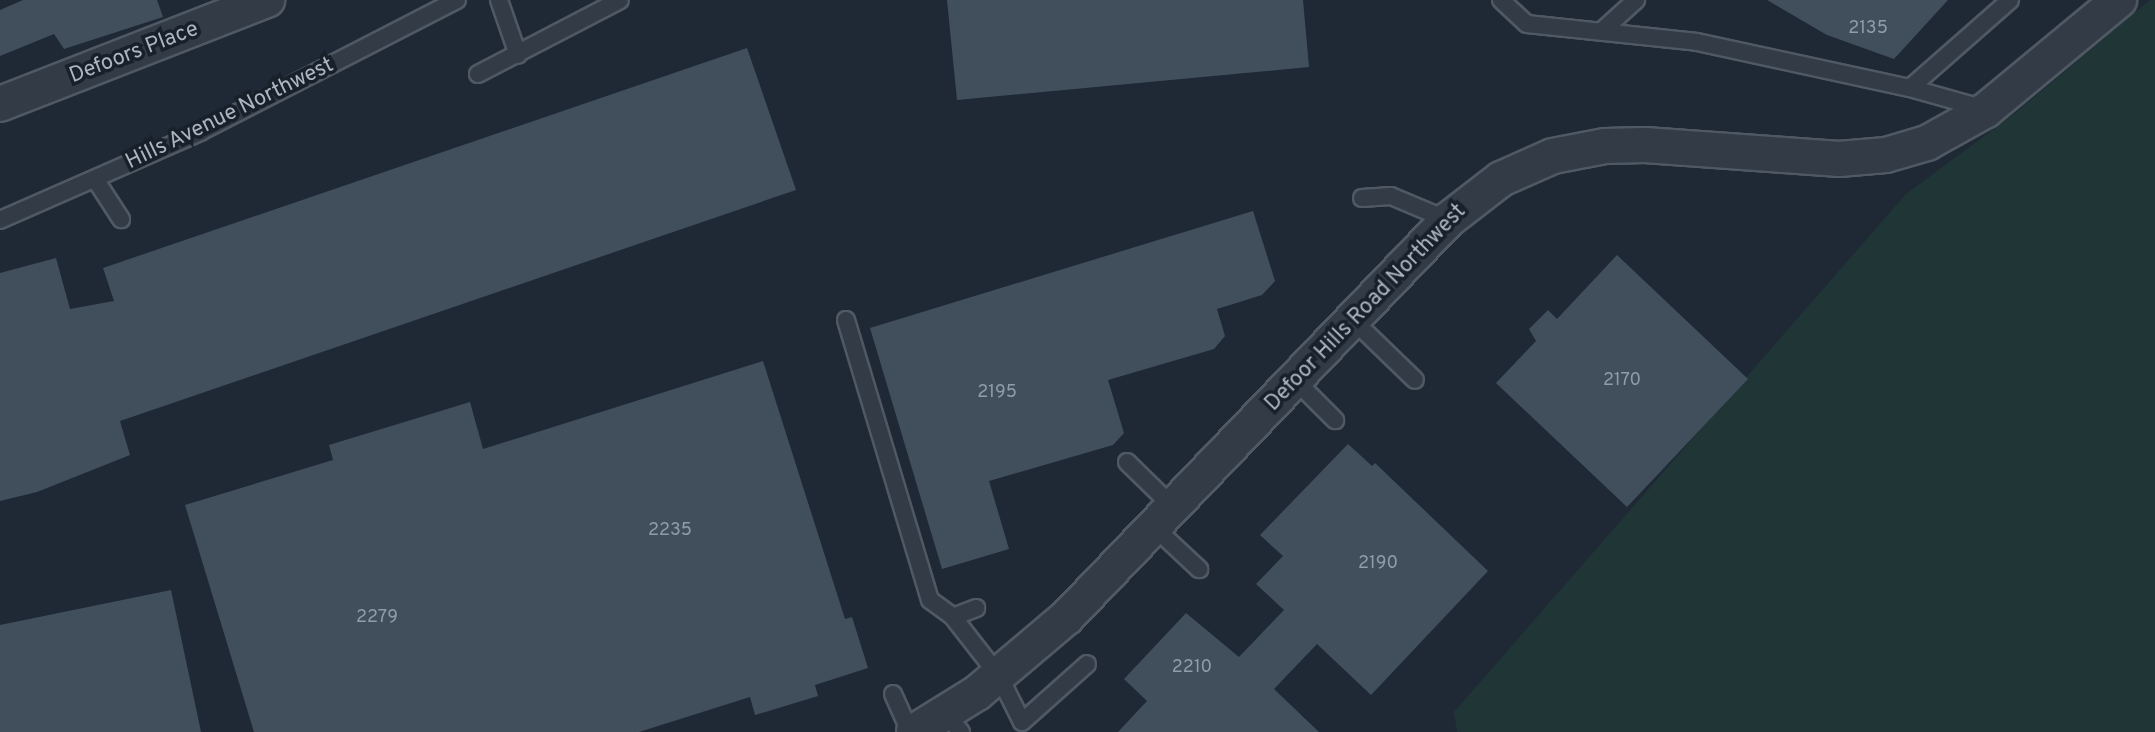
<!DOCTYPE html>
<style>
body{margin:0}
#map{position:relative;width:2155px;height:732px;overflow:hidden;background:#1e2935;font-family:Overpass,sans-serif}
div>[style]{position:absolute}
.green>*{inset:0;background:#203536}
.building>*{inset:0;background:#414f5d}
.roads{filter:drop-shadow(2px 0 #4f5964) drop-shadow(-2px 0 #4f5964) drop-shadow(0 2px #4f5964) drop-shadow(0 -2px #4f5964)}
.service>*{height:16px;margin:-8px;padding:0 8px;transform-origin:8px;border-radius:8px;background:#323b46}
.minor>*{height:34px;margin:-17px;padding:0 17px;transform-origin:17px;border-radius:17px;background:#323b46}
span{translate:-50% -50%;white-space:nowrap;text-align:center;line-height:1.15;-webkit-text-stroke:7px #18202a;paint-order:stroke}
.number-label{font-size:18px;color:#909caa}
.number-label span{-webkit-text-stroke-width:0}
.street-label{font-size:22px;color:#abb6c3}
</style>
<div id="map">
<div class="green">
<i style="clip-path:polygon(2150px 0,2155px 0,2155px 732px,1457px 732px,1454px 712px,1906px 194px,2014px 114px)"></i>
</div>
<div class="building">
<i style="clip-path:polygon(23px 0,157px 0,163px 17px,64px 49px,54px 34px,0 56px,0 10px)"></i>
<i style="clip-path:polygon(947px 0,1303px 0,1309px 67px,957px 100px)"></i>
<i style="clip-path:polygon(1767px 0,1948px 0,1894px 59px,1827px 35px)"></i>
<i style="clip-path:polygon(747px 48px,796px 190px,120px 421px,130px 455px,37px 492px,0 501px,0 273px,56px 258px,70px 309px,114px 301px,103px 268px)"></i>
<i style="clip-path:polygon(1253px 211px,1275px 281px,1262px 295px,1217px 309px,1225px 336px,1214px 349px,1108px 380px,1124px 433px,1113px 445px,989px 481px,1009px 549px,942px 569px,870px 328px)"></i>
<i style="clip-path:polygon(1617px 255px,1748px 379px,1627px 507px,1496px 383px,1536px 341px,1529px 329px,1548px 310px,1557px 319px)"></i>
<i style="clip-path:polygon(763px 361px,845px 619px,852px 617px,868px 668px,815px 685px,818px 696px,755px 715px,750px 697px,639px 732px,254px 732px,185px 505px,333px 460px,329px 445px,470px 402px,483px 449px)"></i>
<i style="clip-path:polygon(1348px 444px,1372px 466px,1375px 463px,1488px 571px,1371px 695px,1317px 644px,1274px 689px,1319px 732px,1118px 732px,1147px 701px,1124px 679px,1186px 613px,1239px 657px,1284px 610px,1256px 584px,1283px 556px,1260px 535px)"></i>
<i style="clip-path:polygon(171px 590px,201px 732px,0 732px,0 625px)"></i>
</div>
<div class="roads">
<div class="service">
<i style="left:499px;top:0;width:58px;rotate:70.9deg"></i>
<i style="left:1501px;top:0;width:35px;rotate:43deg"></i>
<i style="left:1527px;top:24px;width:171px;rotate:6deg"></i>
<i style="left:1697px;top:42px;width:218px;rotate:12.2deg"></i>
<i style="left:1910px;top:88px;width:74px;rotate:15.7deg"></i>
<i style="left:1603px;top:30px;width:45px;rotate:-42.3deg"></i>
<i style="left:478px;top:74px;width:160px;rotate:-27.5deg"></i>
<i style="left:1910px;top:88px;width:133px;rotate:-41.3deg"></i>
<i style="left:95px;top:179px;width:48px;rotate:57deg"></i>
<i style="left:1362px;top:198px;width:29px;rotate:-4deg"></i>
<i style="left:1391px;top:196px;width:62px;rotate:22.8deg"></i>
<i style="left:0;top:220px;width:219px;rotate:-23.7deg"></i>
<i style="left:200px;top:132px;width:289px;rotate:-27.2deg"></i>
<i style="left:846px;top:320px;width:292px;rotate:73.3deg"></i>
<i style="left:930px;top:600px;width:29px;rotate:36deg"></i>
<i style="left:953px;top:617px;width:25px;rotate:-21deg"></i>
<i style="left:1353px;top:320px;width:86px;rotate:44.1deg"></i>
<i style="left:1295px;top:380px;width:57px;rotate:45deg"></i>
<i style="left:1127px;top:462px;width:64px;rotate:44.4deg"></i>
<i style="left:1154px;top:527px;width:62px;rotate:43deg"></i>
<i style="left:953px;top:617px;width:75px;rotate:52.1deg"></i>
<i style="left:999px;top:676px;width:51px;rotate:63.4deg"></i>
<i style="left:1022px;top:722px;width:87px;rotate:-41.7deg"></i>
<i style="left:893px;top:694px;width:42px;rotate:65.9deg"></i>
<i style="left:945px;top:713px;width:25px;rotate:50deg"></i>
</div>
<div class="minor">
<i style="left:0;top:104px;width:287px;rotate:-21.3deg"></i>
<i style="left:914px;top:732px;width:74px;rotate:-31.8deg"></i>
<i style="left:977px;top:693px;width:118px;rotate:-40.2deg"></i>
<i style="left:1067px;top:617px;width:550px;rotate:-46.18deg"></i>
<i style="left:1448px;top:220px;width:67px;rotate:-37.7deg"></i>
<i style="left:1501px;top:179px;width:57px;rotate:-23.9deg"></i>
<i style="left:1553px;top:156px;width:53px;rotate:-10.9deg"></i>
<i style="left:1605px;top:146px;width:40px;rotate:-1.4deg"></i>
<i style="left:1645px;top:145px;width:195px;rotate:4.1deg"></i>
<i style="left:1839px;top:159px;width:47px;rotate:-4.9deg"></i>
<i style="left:1886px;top:155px;width:43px;rotate:-16.3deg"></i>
<i style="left:1927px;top:143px;width:68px;rotate:-29.2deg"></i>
<i style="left:1986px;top:110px;width:173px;rotate:-39.6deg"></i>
</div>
</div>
<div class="number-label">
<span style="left:1868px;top:29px">2135</span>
<span style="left:1622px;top:381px">2170</span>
<span style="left:997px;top:393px">2195</span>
<span style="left:670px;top:531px">2235</span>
<span style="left:1378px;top:564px">2190</span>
<span style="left:377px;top:618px">2279</span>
<span style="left:1192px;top:668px">2210</span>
</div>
<div class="street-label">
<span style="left:134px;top:53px;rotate:-21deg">Defoors Place</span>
<span style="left:230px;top:114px;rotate:-26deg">Hills Avenue Northwest</span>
<span style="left:1366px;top:308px;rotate:-46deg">Defoor Hills Road Northwest</span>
</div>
</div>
